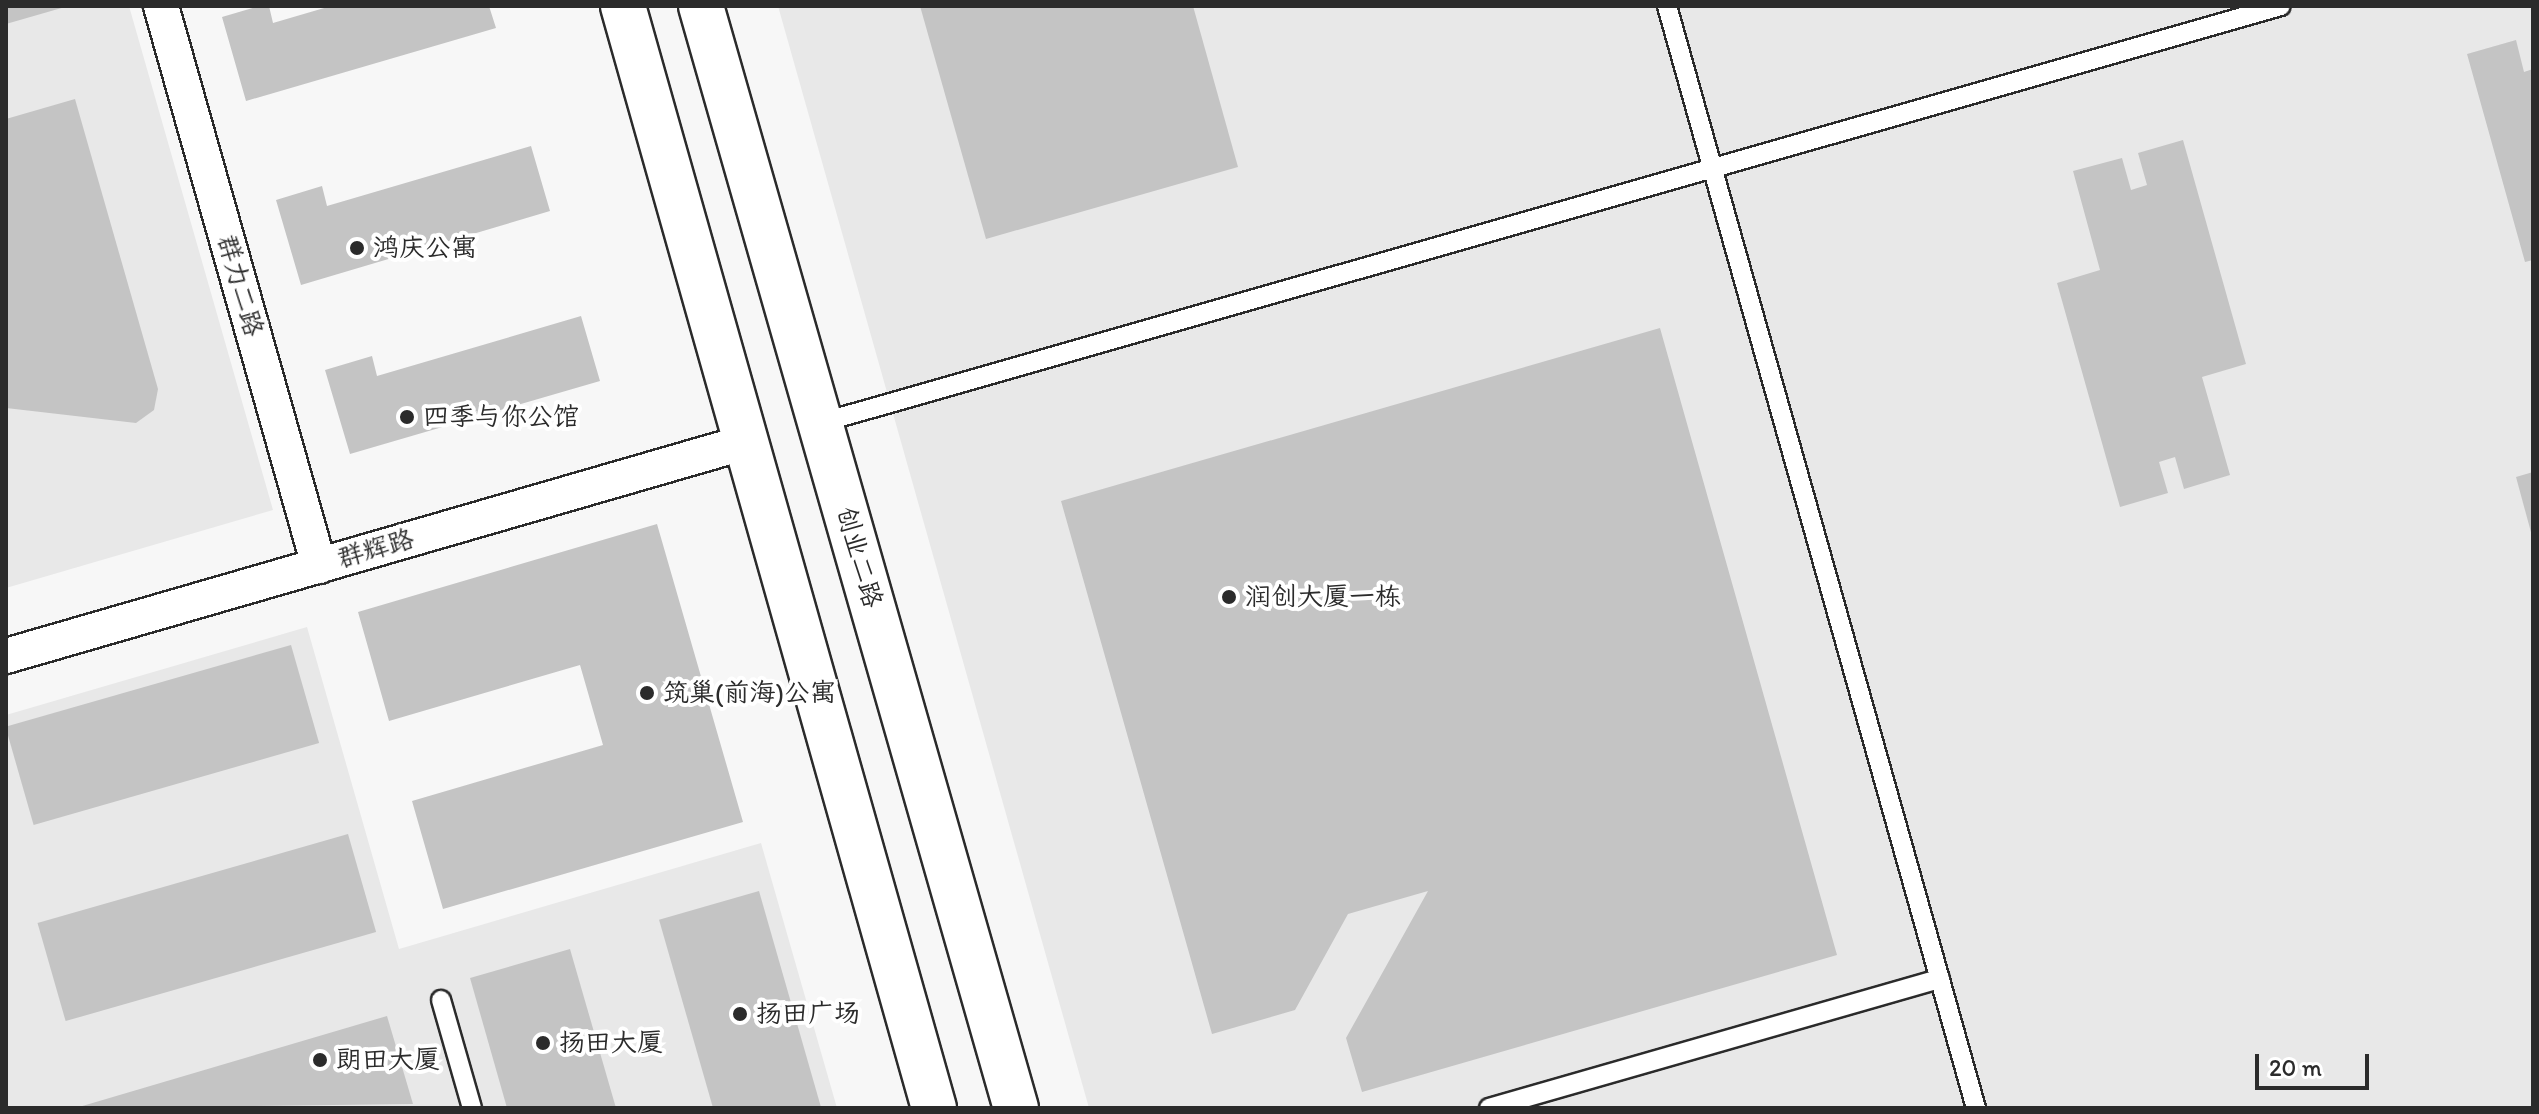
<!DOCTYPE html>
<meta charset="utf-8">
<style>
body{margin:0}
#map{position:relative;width:2539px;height:1114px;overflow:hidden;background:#f7f7f7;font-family:Itim,"LXGW WenKai TC",sans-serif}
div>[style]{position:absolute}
.built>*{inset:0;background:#e8e8e8}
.building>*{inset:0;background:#c4c4c4;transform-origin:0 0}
.roads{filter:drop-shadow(2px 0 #2b2b2b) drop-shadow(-2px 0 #2b2b2b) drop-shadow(0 2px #2b2b2b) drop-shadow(0 -2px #2b2b2b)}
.lane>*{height:18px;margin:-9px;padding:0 9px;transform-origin:9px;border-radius:9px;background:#fff}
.street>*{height:34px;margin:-17px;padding:0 17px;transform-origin:17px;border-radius:17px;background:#fff}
.primary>*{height:44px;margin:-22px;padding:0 22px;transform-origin:22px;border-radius:22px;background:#fff}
.dots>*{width:22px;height:22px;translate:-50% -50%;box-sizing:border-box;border:4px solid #fff;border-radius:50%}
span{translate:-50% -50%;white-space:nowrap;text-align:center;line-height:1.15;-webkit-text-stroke:8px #fff;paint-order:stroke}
.poi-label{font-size:26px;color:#2b2b2b}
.left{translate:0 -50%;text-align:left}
.street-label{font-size:26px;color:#2b2b2b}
.frame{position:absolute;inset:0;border:8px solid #2b2b2b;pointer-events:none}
.scale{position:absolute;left:2255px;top:1054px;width:114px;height:36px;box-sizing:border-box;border:4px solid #2b2b2b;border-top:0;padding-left:10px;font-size:24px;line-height:28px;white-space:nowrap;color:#2b2b2b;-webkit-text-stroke:6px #fff;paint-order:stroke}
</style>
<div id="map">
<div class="built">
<i style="clip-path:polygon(6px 6px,129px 6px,273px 510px,6px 588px)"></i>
<i style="clip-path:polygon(778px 6px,2533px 6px,2533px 1108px,1089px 1108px)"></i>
<i style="clip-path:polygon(307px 627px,399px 949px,761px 843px,837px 1108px,6px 1108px,6px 715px)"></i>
</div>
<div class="building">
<i style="clip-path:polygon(6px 6px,65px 6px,65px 7px,6px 24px)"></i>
<i style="clip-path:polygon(259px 6px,269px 6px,273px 23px,331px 6px,489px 6px,496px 28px,246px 101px,222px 17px)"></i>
<i style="clip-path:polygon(920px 6px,1193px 6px,1238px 167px,986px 239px)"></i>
<i style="clip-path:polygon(2516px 40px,2524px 72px,2533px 69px,2533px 260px,2525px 262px,2467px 54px)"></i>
<i style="clip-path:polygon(75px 99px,158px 389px,154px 410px,136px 423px,6px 408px,6px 119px)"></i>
<i style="clip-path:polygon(2183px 140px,2246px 364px,2202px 377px,2230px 475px,2184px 489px,2175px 457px,2159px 462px,2168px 493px,2120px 507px,2057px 283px,2100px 270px,2073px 171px,2122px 158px,2131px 190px,2147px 185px,2138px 153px)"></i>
<i style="clip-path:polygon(531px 146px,550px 211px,301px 285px,276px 200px,322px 186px,327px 206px)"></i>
<i style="clip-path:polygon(581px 316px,600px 381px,350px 454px,325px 370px,372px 356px,377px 376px)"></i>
<i style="clip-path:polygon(1660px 328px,1837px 955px,1362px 1092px,1346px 1038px,1428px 891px,1348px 914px,1295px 1010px,1212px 1034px,1061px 501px)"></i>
<i style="clip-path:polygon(2533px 472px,2533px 535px,2532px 536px,2516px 477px)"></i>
<i style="clip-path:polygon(657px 524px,743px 822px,443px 909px,412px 801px,603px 745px,580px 665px,389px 721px,358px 612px)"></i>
<i style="left:291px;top:645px;width:102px;height:297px;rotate:74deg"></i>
<i style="left:348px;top:834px;width:102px;height:323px;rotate:74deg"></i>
<i style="left:759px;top:891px;width:226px;height:104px;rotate:74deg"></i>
<i style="clip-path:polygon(570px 949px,616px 1108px,507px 1108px,470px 978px)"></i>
<i style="clip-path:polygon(387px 1016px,413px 1104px,79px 1108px,79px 1107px)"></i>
</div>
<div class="roads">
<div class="lane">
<i style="left:1667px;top:6px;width:1145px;rotate:74.34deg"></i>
<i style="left:820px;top:423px;width:1519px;rotate:-15.93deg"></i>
<i style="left:441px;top:1000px;width:112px;rotate:74deg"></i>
<i style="left:1489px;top:1108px;width:469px;rotate:-16deg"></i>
</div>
<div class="street">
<i style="left:161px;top:6px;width:582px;rotate:74.24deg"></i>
<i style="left:6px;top:656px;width:770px;rotate:-16.13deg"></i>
</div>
<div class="primary">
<i style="left:623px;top:6px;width:1145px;rotate:74.24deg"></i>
<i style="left:701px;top:6px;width:1146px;rotate:74.05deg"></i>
</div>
</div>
<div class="dots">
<i style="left:357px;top:248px;background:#2b2b2b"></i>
<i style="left:407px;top:417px;background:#2b2b2b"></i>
<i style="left:1229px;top:597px;background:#2b2b2b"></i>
<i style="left:647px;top:693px;background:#2b2b2b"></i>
<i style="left:740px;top:1014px;background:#2b2b2b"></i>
<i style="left:543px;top:1043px;background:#2b2b2b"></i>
<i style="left:320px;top:1060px;background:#2b2b2b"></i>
</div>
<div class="poi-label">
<span class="left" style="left:373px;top:248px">鸿庆公寓</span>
<span class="left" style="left:423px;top:417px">四季与你公馆</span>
<span class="left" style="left:1245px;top:597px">润创大厦一栋</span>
<span class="left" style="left:663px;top:693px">筑巢(前海)公寓</span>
<span class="left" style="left:756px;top:1014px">扬田广场</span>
<span class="left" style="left:559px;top:1043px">扬田大厦</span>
<span class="left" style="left:336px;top:1060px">朗田大厦</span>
</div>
<div class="street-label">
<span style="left:240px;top:286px;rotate:74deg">群力二路</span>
<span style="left:376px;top:549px;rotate:-16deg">群辉路</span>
<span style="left:859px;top:557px;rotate:74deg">创业二路</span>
</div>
<div class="frame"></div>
<div class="scale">20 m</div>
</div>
